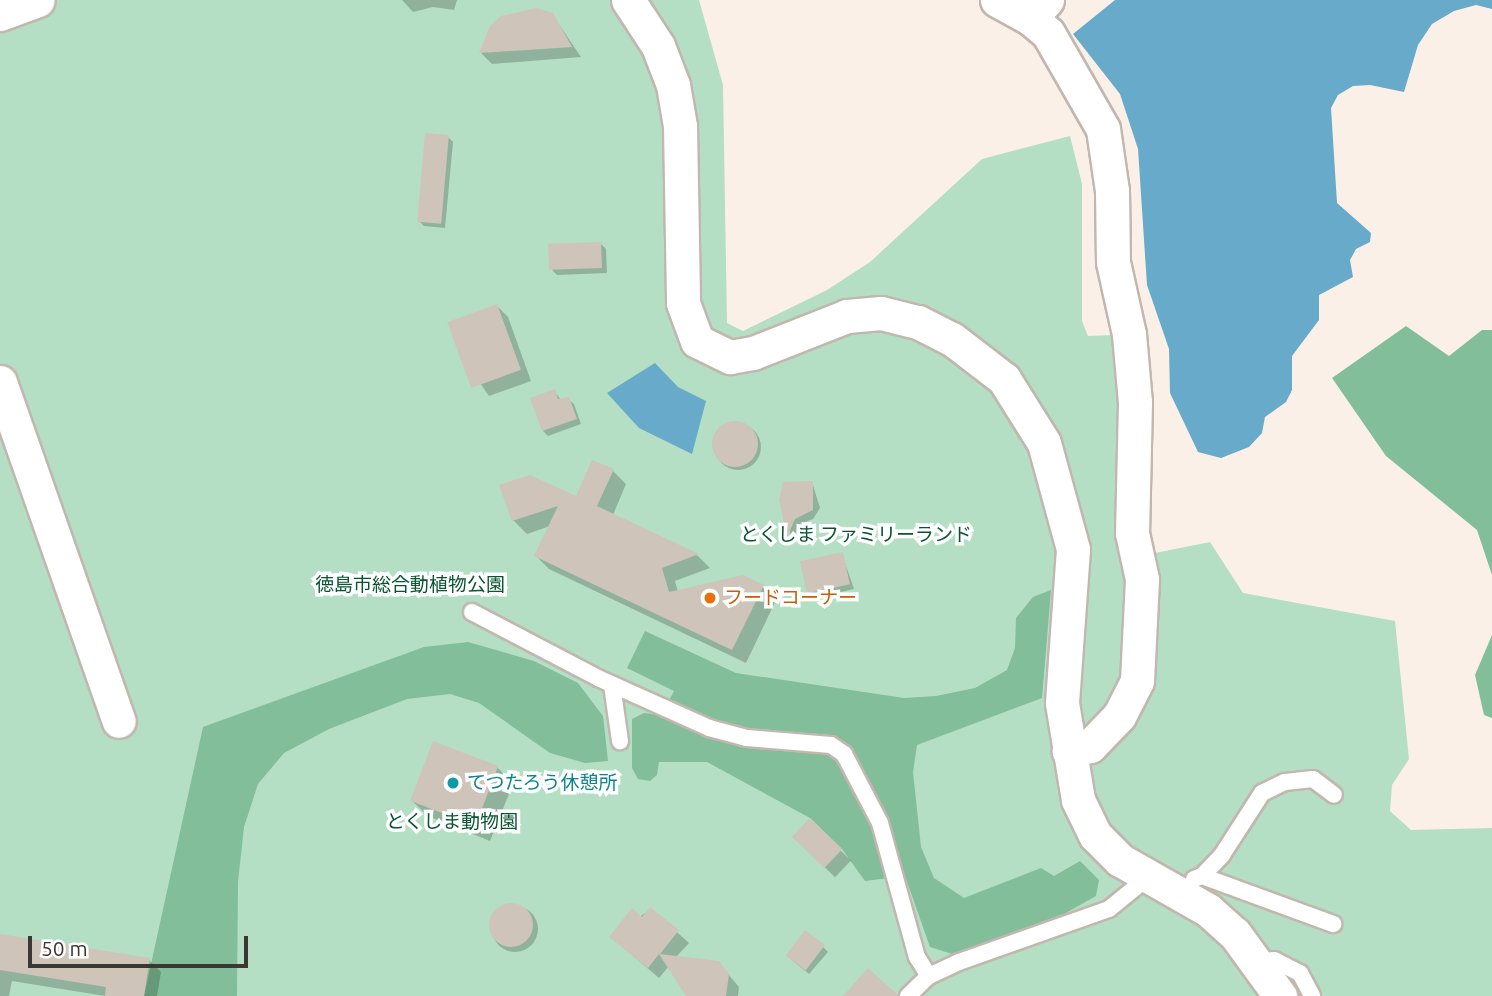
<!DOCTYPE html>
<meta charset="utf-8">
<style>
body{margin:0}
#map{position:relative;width:1492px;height:996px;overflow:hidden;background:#fbf0e7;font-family:Ubuntu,"Noto Sans JP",sans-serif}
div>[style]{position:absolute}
.green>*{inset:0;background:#b4dfc4}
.forest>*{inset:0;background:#82be99}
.water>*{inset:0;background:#67aac9}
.shadow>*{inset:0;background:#0003;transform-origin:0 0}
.round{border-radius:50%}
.building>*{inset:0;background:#cec4ba;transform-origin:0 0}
.roads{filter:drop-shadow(2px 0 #c1b7ae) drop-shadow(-2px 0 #c1b7ae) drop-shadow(0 2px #c1b7ae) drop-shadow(0 -2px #c1b7ae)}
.lane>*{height:16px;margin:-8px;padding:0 8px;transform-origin:8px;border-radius:8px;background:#fff}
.street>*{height:33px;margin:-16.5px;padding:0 16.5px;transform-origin:16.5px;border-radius:16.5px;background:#fff}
.dots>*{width:19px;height:19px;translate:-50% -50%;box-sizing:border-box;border:4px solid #fff;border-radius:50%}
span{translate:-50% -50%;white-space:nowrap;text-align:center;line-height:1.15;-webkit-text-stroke:7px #fff;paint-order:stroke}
.park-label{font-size:19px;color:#085331}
.food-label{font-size:19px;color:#c56008}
.left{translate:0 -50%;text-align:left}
.culture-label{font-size:19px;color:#0d838f}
.scale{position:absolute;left:28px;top:936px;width:220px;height:32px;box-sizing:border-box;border:4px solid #3b3733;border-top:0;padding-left:9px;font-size:21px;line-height:24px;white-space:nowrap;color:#3b3733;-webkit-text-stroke:5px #fff;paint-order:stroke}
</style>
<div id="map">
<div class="green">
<i style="clip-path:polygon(0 0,699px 0,723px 85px,727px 323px,743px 331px,827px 290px,870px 262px,982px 159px,1070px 136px,1082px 184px,1082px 321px,1088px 336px,1138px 334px,1142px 518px,1155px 553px,1210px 542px,1243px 593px,1395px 621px,1409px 759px,1392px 785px,1390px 811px,1411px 830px,1492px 828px,1492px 996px,0 996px)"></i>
</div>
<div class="forest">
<i style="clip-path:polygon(1406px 326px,1449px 356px,1482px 330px,1492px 330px,1492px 575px,1477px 530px,1386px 456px,1332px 378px)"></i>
<i style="clip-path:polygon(1051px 590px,1042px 698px,917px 745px,913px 772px,921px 847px,934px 878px,964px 898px,1041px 868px,1054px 876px,1080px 861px,1099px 880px,1096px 896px,1064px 914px,952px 954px,930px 947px,905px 876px,865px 881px,842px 849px,810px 818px,707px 762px,659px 762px,657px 775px,650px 781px,638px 779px,632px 768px,632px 719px,644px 713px,661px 715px,674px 691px,627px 668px,645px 631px,736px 673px,904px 698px,936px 696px,975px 688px,1007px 670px,1015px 648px,1016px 618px,1033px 597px)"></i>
<i style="clip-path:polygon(1492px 635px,1492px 718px,1484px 715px,1475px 675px)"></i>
<i style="clip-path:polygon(468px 642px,534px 661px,578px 683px,603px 716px,608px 761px,585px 763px,550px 753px,479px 703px,450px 694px,407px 699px,329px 729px,284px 753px,258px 784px,244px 827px,238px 882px,237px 996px,144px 996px,203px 727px,424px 647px)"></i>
</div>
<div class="water">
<i style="clip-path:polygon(1115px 0,1492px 0,1492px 9px,1476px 5px,1454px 11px,1432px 24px,1418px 45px,1404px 92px,1370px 85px,1353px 86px,1338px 95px,1331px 108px,1337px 203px,1371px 233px,1370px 242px,1356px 249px,1350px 260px,1353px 277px,1319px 295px,1319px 320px,1292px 356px,1292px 390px,1286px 402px,1265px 417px,1262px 433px,1249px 447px,1221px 458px,1198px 452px,1170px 393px,1169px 349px,1147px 285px,1138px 149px,1120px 94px,1073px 34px)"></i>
<i style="clip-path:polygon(655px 363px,678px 387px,706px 401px,692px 454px,639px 428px,607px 393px)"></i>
</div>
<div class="shadow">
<i style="clip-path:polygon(402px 0,457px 0,454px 10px,433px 7px,413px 12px)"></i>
<i style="clip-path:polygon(552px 14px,581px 57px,492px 64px,481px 53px,491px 27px)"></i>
<i style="clip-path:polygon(448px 137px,453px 142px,445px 228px,424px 226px,419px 221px)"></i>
<i style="clip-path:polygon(601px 244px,606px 249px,607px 273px,557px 275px,552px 270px)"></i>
<i style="clip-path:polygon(497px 306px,508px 317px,531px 381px,489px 396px,459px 352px,449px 323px)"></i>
<i style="clip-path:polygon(554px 391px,561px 400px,568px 399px,574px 404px,581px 424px,548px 436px,543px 431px)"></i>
<i class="round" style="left:715px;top:424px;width:46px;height:46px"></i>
<i style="clip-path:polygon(613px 471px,626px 484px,613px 515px,698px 556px,710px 568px,675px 581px,678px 592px,762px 586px,776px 600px,746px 663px,549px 569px,536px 556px,550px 526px,527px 534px,513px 520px,576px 498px)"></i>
<i style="clip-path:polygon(812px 482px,820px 508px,813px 519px,800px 524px,792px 540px,781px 500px)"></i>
<i style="clip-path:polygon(842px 554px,854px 589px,814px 598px,809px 593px)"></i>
<i style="clip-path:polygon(497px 767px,513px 784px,490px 841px,428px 816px,411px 800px)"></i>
<i style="left:810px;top:821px;width:57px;height:23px;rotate:44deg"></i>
<i class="round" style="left:492px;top:906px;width:46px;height:46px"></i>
<i style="clip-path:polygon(651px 909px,689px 943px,676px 957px,719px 963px,739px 987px,738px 996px,688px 996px,669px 966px,659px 978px,611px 937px)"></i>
<i style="clip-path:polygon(0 936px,149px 960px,161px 972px,157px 996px,105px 996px,12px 981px,9px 996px,0 996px)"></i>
<i style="clip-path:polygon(823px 947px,828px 952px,809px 974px,792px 960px)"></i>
</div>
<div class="building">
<i style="clip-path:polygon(536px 8px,553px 13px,572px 47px,479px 53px,490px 26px,501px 16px)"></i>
<i style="left:425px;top:133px;width:24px;height:89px;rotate:5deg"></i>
<i style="left:601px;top:242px;width:26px;height:53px;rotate:88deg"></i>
<i style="left:497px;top:304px;width:70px;height:53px;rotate:70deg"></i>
<i style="clip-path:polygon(555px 389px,558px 399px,569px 397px,577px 419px,542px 431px,530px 398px)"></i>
<i class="round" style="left:712px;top:421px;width:46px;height:46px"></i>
<i style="clip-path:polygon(592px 460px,614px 469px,597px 506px,699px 554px,662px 568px,669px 592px,743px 575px,764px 585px,732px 650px,534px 556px,558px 506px,512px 521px,499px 485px,530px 475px,576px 496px)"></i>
<i style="clip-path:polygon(813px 481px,813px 510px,795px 519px,787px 537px,779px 500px,783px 482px)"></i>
<i style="left:843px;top:552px;width:33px;height:44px;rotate:78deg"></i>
<i style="left:433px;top:741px;width:70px;height:64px;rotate:21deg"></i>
<i style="left:810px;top:818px;width:45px;height:26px;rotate:44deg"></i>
<i class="round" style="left:489px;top:903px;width:44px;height:44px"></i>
<i style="clip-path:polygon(650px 907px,679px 930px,660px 954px,719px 961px,729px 974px,726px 996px,686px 996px,659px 954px,648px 968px,609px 937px,632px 908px,642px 917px)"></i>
<i style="left:805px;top:930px;width:25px;height:32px;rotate:37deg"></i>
<i style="clip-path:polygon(0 934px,150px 958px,144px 996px,105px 996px,106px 987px,0 970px)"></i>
<i style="clip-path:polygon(868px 968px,898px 995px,898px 996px,843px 996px)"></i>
</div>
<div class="roads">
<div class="lane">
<i style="left:472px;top:612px;width:142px;rotate:27.6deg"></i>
<i style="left:598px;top:678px;width:122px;rotate:24.2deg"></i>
<i style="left:709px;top:728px;width:39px;rotate:15deg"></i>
<i style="left:747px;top:738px;width:84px;rotate:4.8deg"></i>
<i style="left:831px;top:745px;width:16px;rotate:35deg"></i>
<i style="left:844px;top:754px;width:78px;rotate:62.4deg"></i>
<i style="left:880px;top:823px;width:139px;rotate:74.6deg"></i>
<i style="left:917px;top:957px;width:22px;rotate:58deg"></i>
<i style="left:612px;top:685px;width:57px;rotate:81.9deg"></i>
<i style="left:1202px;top:876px;width:29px;rotate:-46deg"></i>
<i style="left:1222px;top:855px;width:74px;rotate:-57.2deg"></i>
<i style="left:1262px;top:793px;width:25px;rotate:-26deg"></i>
<i style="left:1285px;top:782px;width:28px;rotate:-6deg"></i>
<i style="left:1313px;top:779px;width:26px;rotate:37deg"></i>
<i style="left:1194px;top:879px;width:9px;rotate:-21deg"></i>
<i style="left:1202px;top:876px;width:140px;rotate:20.1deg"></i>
<i style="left:1259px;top:962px;width:15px;rotate:-8deg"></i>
<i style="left:1274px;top:960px;width:29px;rotate:27deg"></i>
<i style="left:1300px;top:973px;width:26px;rotate:62deg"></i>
<i style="left:908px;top:996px;width:29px;rotate:-44deg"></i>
<i style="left:929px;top:976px;width:33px;rotate:-25deg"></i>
<i style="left:959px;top:962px;width:159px;rotate:-19.5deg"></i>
<i style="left:1109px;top:909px;width:49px;rotate:-39.2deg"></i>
</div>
<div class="street">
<i style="left:628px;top:0;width:55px;rotate:56.9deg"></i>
<i style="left:658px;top:46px;width:42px;rotate:69deg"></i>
<i style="left:673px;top:85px;width:42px;rotate:80.3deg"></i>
<i style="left:680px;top:126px;width:177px;rotate:89deg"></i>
<i style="left:683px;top:303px;width:40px;rotate:69.8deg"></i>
<i style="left:697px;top:341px;width:37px;rotate:26deg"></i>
<i style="left:730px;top:357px;width:23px;rotate:-10deg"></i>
<i style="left:753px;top:353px;width:101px;rotate:-21.5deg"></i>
<i style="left:847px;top:316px;width:34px;rotate:-5deg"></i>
<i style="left:881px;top:313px;width:38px;rotate:14deg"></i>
<i style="left:918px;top:322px;width:38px;rotate:27deg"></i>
<i style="left:952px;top:339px;width:66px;rotate:37.6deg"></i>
<i style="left:1004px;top:379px;width:75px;rotate:58deg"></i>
<i style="left:1044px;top:443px;width:110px;rotate:74.7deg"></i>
<i style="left:1073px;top:549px;width:154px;rotate:94.1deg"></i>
<i style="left:1062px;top:703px;width:98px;rotate:80.6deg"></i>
<i style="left:1078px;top:800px;width:39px;rotate:64deg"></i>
<i style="left:1095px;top:835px;width:35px;rotate:45deg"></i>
<i style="left:1120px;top:860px;width:101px;rotate:29.6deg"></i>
<i style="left:1208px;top:910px;width:36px;rotate:42deg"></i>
<i style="left:1235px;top:934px;width:77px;rotate:54deg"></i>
<i style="left:997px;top:0;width:38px;rotate:29deg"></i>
<i style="left:1047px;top:0;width:25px;rotate:133deg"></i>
<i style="left:1030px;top:18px;width:23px;rotate:40deg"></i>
<i style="left:1048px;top:33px;width:111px;rotate:60.2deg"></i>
<i style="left:1103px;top:129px;width:63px;rotate:81.7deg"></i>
<i style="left:1112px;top:191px;width:71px;rotate:89.2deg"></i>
<i style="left:1113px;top:262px;width:74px;rotate:77.5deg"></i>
<i style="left:1129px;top:334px;width:68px;rotate:85deg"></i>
<i style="left:1135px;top:402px;width:131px;rotate:91.3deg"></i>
<i style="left:1132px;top:533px;width:47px;rotate:77.7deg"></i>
<i style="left:1142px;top:579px;width:102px;rotate:92.8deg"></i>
<i style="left:1137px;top:681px;width:39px;rotate:117deg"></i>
<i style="left:1119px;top:716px;width:42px;rotate:134deg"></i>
<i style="left:1090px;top:746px;width:22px;rotate:167deg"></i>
<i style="left:0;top:14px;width:40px;rotate:-20.2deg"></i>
<i style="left:0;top:382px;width:359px;rotate:70.7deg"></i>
</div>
</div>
<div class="dots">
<i style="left:710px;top:598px;background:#e8710a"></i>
<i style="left:453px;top:783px;background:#0f9aa8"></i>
</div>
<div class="park-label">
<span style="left:856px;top:535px">とくしま ファミリーランド</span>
<span style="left:410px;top:585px">徳島市総合動植物公園</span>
<span style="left:452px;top:822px">とくしま動物園</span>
</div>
<div class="food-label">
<span class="left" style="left:724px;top:598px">フードコーナー</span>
</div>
<div class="culture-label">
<span class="left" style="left:467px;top:783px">てつたろう休憩所</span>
</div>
<div class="scale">50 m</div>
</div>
